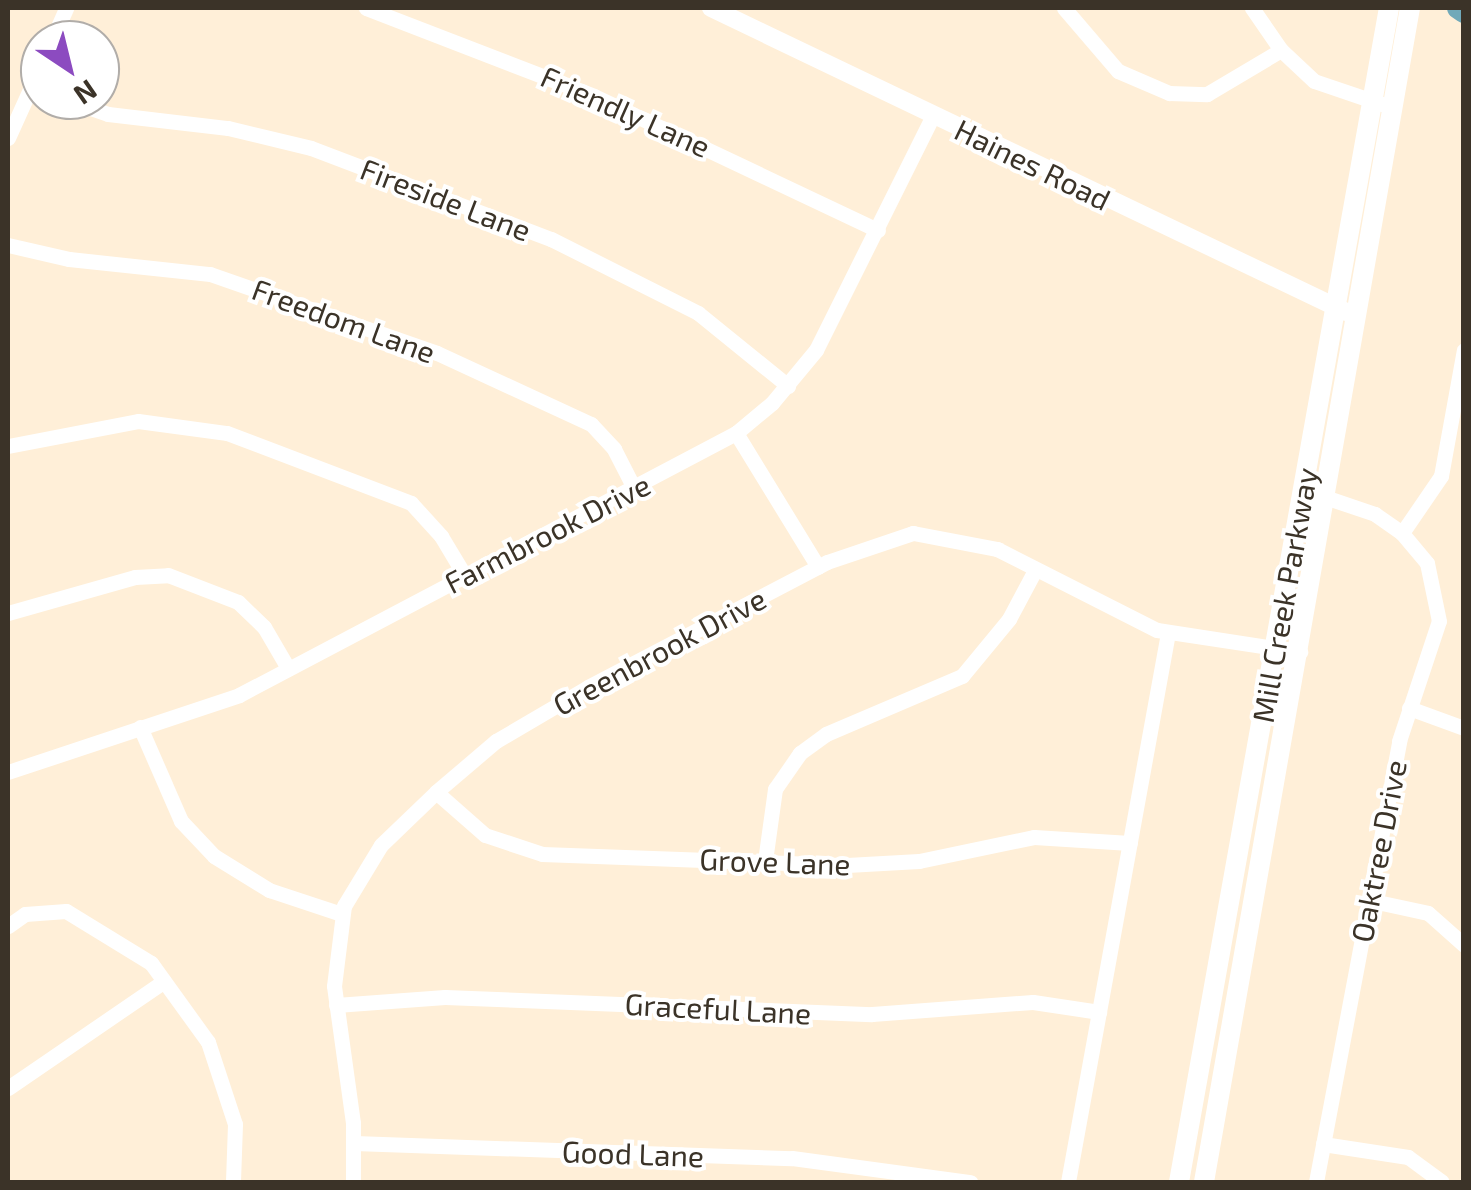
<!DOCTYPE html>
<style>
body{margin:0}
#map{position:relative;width:1471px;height:1190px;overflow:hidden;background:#ffefd8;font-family:"Exo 2",sans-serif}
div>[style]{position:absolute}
.river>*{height:22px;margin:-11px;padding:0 11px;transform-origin:11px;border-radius:11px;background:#71a9b9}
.minor>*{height:15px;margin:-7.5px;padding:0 7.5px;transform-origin:7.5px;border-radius:7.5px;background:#fff}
.tertiary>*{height:18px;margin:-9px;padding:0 9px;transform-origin:9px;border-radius:9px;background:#fff}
.secondary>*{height:20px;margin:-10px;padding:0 10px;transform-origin:10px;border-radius:10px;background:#fff}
span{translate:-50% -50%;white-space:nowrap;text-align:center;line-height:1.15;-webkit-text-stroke:8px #fff;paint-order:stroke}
.street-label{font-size:30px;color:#3b3328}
.frame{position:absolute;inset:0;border:10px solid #3b3328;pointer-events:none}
.north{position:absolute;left:20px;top:20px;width:100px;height:100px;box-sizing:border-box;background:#fff;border:2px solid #b1ada9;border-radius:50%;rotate:145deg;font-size:28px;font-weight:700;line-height:40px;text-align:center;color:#3b3328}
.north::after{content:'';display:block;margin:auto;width:35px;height:45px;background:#8c4bc0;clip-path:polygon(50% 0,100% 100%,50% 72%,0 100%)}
</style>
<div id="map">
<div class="river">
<i style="left:1458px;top:8px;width:7px;rotate:34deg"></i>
</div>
<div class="minor">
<i style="left:366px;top:8px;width:244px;rotate:21.1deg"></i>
<i style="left:594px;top:96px;width:314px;rotate:25.3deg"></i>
<i style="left:1064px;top:8px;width:83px;rotate:49.4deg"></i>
<i style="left:1118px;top:71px;width:56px;rotate:23.3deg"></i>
<i style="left:1169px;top:93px;width:38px;rotate:2deg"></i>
<i style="left:1207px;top:94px;width:86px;rotate:-30.7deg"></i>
<i style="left:1252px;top:8px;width:51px;rotate:55.4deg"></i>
<i style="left:1281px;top:50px;width:45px;rotate:43.2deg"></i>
<i style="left:1314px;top:81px;width:72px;rotate:18.7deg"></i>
<i style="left:52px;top:40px;width:35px;rotate:-66deg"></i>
<i style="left:67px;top:100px;width:43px;rotate:18.9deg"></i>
<i style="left:108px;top:114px;width:121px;rotate:6.7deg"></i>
<i style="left:228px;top:128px;width:85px;rotate:13.5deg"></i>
<i style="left:311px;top:148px;width:257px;rotate:20.8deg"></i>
<i style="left:551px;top:239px;width:165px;rotate:26.7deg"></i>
<i style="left:698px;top:313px;width:116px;rotate:39deg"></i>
<i style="left:8px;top:138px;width:78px;rotate:-65.7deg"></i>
<i style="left:8px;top:245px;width:63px;rotate:12.9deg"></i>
<i style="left:69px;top:259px;width:142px;rotate:6.1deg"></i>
<i style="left:210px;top:274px;width:240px;rotate:19.2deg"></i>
<i style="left:437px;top:353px;width:170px;rotate:24.8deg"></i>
<i style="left:591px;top:424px;width:34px;rotate:47deg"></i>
<i style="left:614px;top:449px;width:44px;rotate:62.9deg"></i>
<i style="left:736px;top:433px;width:157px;rotate:58.5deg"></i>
<i style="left:8px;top:446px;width:132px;rotate:-10.9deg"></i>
<i style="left:138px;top:421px;width:90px;rotate:7.7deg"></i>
<i style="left:227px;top:433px;width:197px;rotate:20.8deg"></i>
<i style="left:411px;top:503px;width:45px;rotate:47.7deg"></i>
<i style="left:441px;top:536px;width:47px;rotate:59deg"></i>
<i style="left:1402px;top:533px;width:69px;rotate:-55.6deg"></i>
<i style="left:1441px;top:476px;width:128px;rotate:-79.7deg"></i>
<i style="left:8px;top:613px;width:132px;rotate:-15.8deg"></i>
<i style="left:135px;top:577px;width:33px;rotate:-3deg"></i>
<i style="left:168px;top:575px;width:75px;rotate:21.1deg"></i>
<i style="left:238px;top:602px;width:36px;rotate:44deg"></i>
<i style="left:264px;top:627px;width:48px;rotate:59.7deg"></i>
<i style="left:1409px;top:708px;width:59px;rotate:20deg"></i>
<i style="left:140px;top:727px;width:103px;rotate:66.4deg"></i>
<i style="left:181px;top:821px;width:48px;rotate:46.7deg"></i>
<i style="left:214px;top:856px;width:65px;rotate:31.7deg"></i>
<i style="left:269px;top:890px;width:76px;rotate:18.4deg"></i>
<i style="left:8px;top:772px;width:243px;rotate:-18.4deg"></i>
<i style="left:239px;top:695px;width:562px;rotate:-27.8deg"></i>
<i style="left:736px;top:433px;width:47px;rotate:-39.8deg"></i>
<i style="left:772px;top:403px;width:69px;rotate:-50.3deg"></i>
<i style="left:816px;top:350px;width:263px;rotate:-63.5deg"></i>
<i style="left:436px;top:792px;width:65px;rotate:41.3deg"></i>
<i style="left:485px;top:835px;width:60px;rotate:18.4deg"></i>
<i style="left:542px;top:854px;width:305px;rotate:2.1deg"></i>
<i style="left:847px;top:865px;width:72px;rotate:-3.2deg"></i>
<i style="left:919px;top:861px;width:117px;rotate:-11.8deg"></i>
<i style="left:1034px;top:837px;width:96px;rotate:3.6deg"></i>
<i style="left:765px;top:861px;width:73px;rotate:-82.1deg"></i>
<i style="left:775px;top:789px;width:44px;rotate:-55.2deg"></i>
<i style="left:800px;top:753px;width:32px;rotate:-36deg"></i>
<i style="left:826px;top:734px;width:148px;rotate:-23.1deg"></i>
<i style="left:962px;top:676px;width:74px;rotate:-50.5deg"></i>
<i style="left:1009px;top:619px;width:55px;rotate:-62deg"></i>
<i style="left:1368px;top:900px;width:61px;rotate:12.2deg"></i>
<i style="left:1428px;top:913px;width:48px;rotate:41.6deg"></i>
<i style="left:8px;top:926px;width:21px;rotate:-35deg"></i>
<i style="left:25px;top:914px;width:41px;rotate:-4.2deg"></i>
<i style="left:66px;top:911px;width:100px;rotate:31.5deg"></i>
<i style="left:151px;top:963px;width:97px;rotate:54.2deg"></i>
<i style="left:208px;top:1042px;width:86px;rotate:71.8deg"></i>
<i style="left:235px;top:1124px;width:58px;rotate:92deg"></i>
<i style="left:336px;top:1005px;width:109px;rotate:-4.2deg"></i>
<i style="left:445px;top:997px;width:427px;rotate:2.3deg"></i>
<i style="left:872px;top:1014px;width:161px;rotate:-4.3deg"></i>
<i style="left:1033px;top:1002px;width:67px;rotate:8.6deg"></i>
<i style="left:8px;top:1088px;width:189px;rotate:-34.4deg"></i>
<i style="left:354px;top:1143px;width:438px;rotate:2deg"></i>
<i style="left:792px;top:1158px;width:180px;rotate:7.7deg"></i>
<i style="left:1323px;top:1144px;width:86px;rotate:8.7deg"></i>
<i style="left:1408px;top:1157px;width:42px;rotate:36.3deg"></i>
<i style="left:353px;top:1182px;width:59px;rotate:-90deg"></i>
<i style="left:353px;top:1123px;width:138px;rotate:-97.9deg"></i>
<i style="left:334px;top:986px;width:81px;rotate:-82.9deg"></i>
<i style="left:344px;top:906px;width:71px;rotate:-58.8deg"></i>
<i style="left:381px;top:845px;width:76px;rotate:-43.9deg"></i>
<i style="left:436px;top:792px;width:79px;rotate:-40.4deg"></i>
<i style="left:496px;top:741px;width:107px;rotate:-30.4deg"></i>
<i style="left:588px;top:687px;width:270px;rotate:-27.6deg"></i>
<i style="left:827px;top:562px;width:91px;rotate:-18.6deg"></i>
<i style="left:913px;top:533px;width:86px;rotate:10.8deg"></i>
<i style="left:997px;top:549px;width:179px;rotate:26.9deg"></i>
<i style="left:1157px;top:630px;width:145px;rotate:8.7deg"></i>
<i style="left:1068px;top:1182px;width:558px;rotate:-79.68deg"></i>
<i style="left:1316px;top:1182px;width:449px;rotate:-79.3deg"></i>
<i style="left:1399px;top:741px;width:126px;rotate:-71.6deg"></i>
<i style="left:1439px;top:621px;width:59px;rotate:-101.7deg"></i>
<i style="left:1427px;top:563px;width:39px;rotate:-130deg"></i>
<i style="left:1402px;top:533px;width:33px;rotate:-145deg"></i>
<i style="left:1375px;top:514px;width:62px;rotate:-161.3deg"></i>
</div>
<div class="tertiary">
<i style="left:711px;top:8px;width:704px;rotate:25.58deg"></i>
</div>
<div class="secondary">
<i style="left:1179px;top:1182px;width:1193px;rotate:-79.86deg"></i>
<i style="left:1204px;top:1182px;width:1192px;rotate:-80.05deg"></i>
</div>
<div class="street-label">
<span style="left:626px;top:111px;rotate:24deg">Friendly Lane</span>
<span style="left:1033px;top:164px;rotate:26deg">Haines Road</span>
<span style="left:446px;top:199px;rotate:21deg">Fireside Lane</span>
<span style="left:344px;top:320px;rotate:20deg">Freedom Lane</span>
<span style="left:547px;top:533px;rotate:-27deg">Farmbrook Drive</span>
<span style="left:1284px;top:595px;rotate:-80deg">Mill Creek Parkway</span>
<span style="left:659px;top:651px;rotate:-28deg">Greenbrook Drive</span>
<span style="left:1378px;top:851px;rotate:-79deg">Oaktree Drive</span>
<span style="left:775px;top:861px;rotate:2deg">Grove Lane</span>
<span style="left:718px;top:1008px;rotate:3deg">Graceful Lane</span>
<span style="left:633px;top:1153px;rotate:2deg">Good Lane</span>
</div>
<div class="frame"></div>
<div class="north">N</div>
</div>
